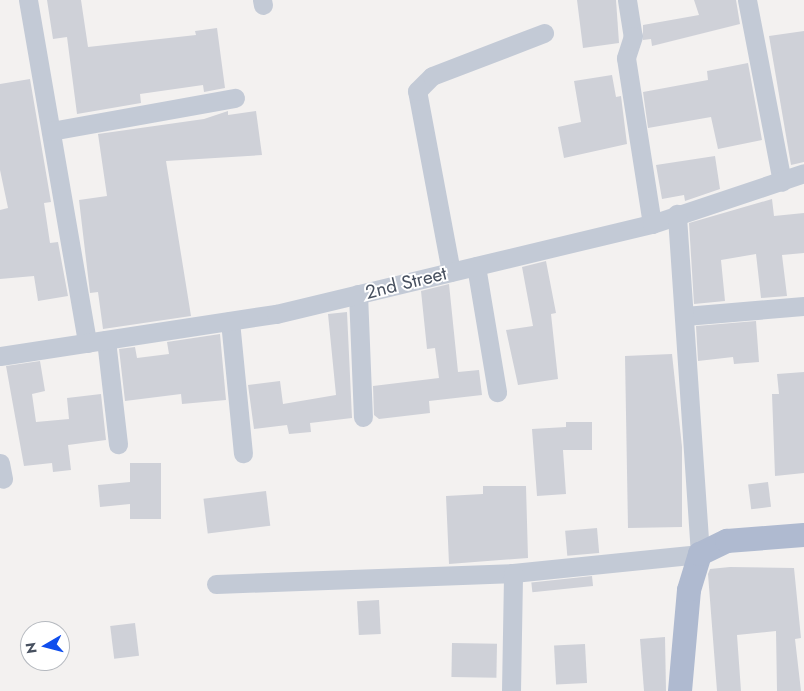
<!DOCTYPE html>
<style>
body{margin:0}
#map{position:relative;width:804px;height:691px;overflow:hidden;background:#f3f1f0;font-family:Jost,sans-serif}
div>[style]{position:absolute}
.building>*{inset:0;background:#cfd1d8;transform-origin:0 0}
.minor>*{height:19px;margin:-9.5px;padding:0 9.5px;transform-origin:9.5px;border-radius:9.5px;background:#c3cad6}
.major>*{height:24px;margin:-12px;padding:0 12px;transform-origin:12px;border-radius:12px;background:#afbad0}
span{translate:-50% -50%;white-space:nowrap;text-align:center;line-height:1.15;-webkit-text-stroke:4px #fff;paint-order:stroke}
.street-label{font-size:19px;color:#47505f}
.north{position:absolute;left:20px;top:621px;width:50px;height:50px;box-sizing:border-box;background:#fff;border:1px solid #b5b9bf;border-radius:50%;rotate:262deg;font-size:14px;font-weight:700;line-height:20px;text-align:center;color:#47505f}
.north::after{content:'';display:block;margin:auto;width:18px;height:22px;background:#104eed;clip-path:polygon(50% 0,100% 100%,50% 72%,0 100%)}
</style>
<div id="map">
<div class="building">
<i style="clip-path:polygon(47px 0,81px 0,88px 47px,196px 35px,195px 31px,217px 28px,225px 88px,204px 92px,203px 85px,140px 94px,141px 103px,77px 114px,67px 37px,53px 39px)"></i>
<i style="clip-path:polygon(577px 0,616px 0,619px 43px,583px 48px)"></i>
<i style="clip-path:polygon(694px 0,736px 0,740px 24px,652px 46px,651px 39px,643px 40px,643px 25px,699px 15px)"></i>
<i style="clip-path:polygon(804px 31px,804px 162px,791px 165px,769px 36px)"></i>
<i style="clip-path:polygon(748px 63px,762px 140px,718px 149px,711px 117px,648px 128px,643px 92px,708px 80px,707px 71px)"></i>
<i style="clip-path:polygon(612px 75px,616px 97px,621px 96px,627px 144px,564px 158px,558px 127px,581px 122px,574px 81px)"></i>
<i style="clip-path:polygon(30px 79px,51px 202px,44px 203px,50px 243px,58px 242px,68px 296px,38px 301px,34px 276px,0 279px,0 210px,8px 208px,0 170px,0 84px)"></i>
<i style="clip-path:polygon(228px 111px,228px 115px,256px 111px,262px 155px,166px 161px,191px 316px,103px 329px,98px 292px,90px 293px,79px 200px,107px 196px,98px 134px,204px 119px)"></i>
<i style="clip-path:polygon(715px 156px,720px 189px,685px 201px,684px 195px,662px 199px,656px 165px)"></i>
<i style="clip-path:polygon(772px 199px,774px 216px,804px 213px,804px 253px,782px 255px,787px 296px,761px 298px,756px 254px,721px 260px,725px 301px,694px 304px,689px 223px)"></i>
<i style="clip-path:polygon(546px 261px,556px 313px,551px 314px,558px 379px,518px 385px,506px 330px,533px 326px,522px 267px)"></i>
<i style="clip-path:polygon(449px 284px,458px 372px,479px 370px,482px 395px,429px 401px,430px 413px,379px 419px,374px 415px,373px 386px,439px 378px,435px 348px,427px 349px,421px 291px)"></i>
<i style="clip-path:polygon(347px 312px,352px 418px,310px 423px,311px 432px,289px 434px,287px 425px,254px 429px,248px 385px,280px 381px,283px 404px,336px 395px,328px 314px)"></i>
<i style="clip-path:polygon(756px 321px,759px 362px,734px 364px,733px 357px,698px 361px,696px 326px)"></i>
<i style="clip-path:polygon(220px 334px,226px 400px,182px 404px,181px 394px,125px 401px,119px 349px,135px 347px,137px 358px,169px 354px,167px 342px)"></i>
<i style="clip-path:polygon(672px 354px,682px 447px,682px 527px,628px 528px,625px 356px)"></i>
<i style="clip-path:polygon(40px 361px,45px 391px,32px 394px,36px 422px,69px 419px,67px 398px,101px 394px,106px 440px,68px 445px,71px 470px,53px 472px,52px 463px,24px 466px,6px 366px)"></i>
<i style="clip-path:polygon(804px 372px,804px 473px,775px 476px,772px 394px,779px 394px,777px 374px)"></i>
<i style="clip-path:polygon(566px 422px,592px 422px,592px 450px,563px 450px,566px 494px,537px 496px,532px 429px,566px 427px)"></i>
<i style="clip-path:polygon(130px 463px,161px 463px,161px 519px,130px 519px,130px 504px,100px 507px,98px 485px,130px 482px)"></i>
<i style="left:768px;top:482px;width:25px;height:20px;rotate:83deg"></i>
<i style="clip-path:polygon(483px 486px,526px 486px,528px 558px,449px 564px,446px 496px,483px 494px)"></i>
<i style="left:266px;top:491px;width:35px;height:63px;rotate:83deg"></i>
<i style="left:597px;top:528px;width:25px;height:32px;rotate:85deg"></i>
<i style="clip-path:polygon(730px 567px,794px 568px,801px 638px,795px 639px,801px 691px,777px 691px,776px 631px,737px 635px,741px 691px,717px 691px,708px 574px,710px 569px)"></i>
<i style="left:592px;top:576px;width:10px;height:61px;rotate:84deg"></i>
<i style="left:379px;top:600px;width:34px;height:22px;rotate:87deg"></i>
<i style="left:135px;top:623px;width:33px;height:25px;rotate:83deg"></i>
<i style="clip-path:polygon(665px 637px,666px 691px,644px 691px,640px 639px)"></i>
<i style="left:452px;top:643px;width:45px;height:34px;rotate:1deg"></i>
<i style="left:585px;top:644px;width:39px;height:31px;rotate:87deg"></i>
</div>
<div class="minor">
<i style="left:28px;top:0;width:348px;rotate:80.2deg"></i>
<i style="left:262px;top:0;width:5px;rotate:79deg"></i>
<i style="left:627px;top:0;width:36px;rotate:81deg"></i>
<i style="left:633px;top:36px;width:23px;rotate:108deg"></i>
<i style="left:626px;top:58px;width:168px;rotate:81.1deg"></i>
<i style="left:747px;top:0;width:185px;rotate:79.1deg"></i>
<i style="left:51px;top:131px;width:187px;rotate:-10.2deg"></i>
<i style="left:476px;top:266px;width:128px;rotate:80.5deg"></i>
<i style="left:451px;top:272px;width:184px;rotate:-100.6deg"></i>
<i style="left:417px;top:91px;width:21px;rotate:-45deg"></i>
<i style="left:432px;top:76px;width:120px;rotate:-21deg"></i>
<i style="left:358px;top:294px;width:123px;rotate:87.7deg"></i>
<i style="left:685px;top:316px;width:119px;rotate:-4.8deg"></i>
<i style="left:230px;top:321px;width:133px;rotate:84.4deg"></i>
<i style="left:106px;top:340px;width:105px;rotate:83.4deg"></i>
<i style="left:0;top:356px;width:279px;rotate:-8.7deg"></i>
<i style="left:276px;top:314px;width:387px;rotate:-13.5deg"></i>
<i style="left:652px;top:224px;width:160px;rotate:-18.5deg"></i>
<i style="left:0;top:463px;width:16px;rotate:79deg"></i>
<i style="left:216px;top:584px;width:297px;rotate:-2.1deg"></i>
<i style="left:513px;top:573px;width:188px;rotate:-5.8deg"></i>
<i style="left:700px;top:554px;width:341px;rotate:-93.9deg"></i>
<i style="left:511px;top:691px;width:118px;rotate:-89deg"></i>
</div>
<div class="major">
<i style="left:680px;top:691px;width:101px;rotate:-84.9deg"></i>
<i style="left:689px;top:590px;width:38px;rotate:-73deg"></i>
<i style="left:700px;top:554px;width:30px;rotate:-26deg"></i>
<i style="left:727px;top:541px;width:77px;rotate:-4.5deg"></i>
</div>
<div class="street-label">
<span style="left:406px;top:283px;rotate:-14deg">2nd Street</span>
</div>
<div class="north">N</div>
</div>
